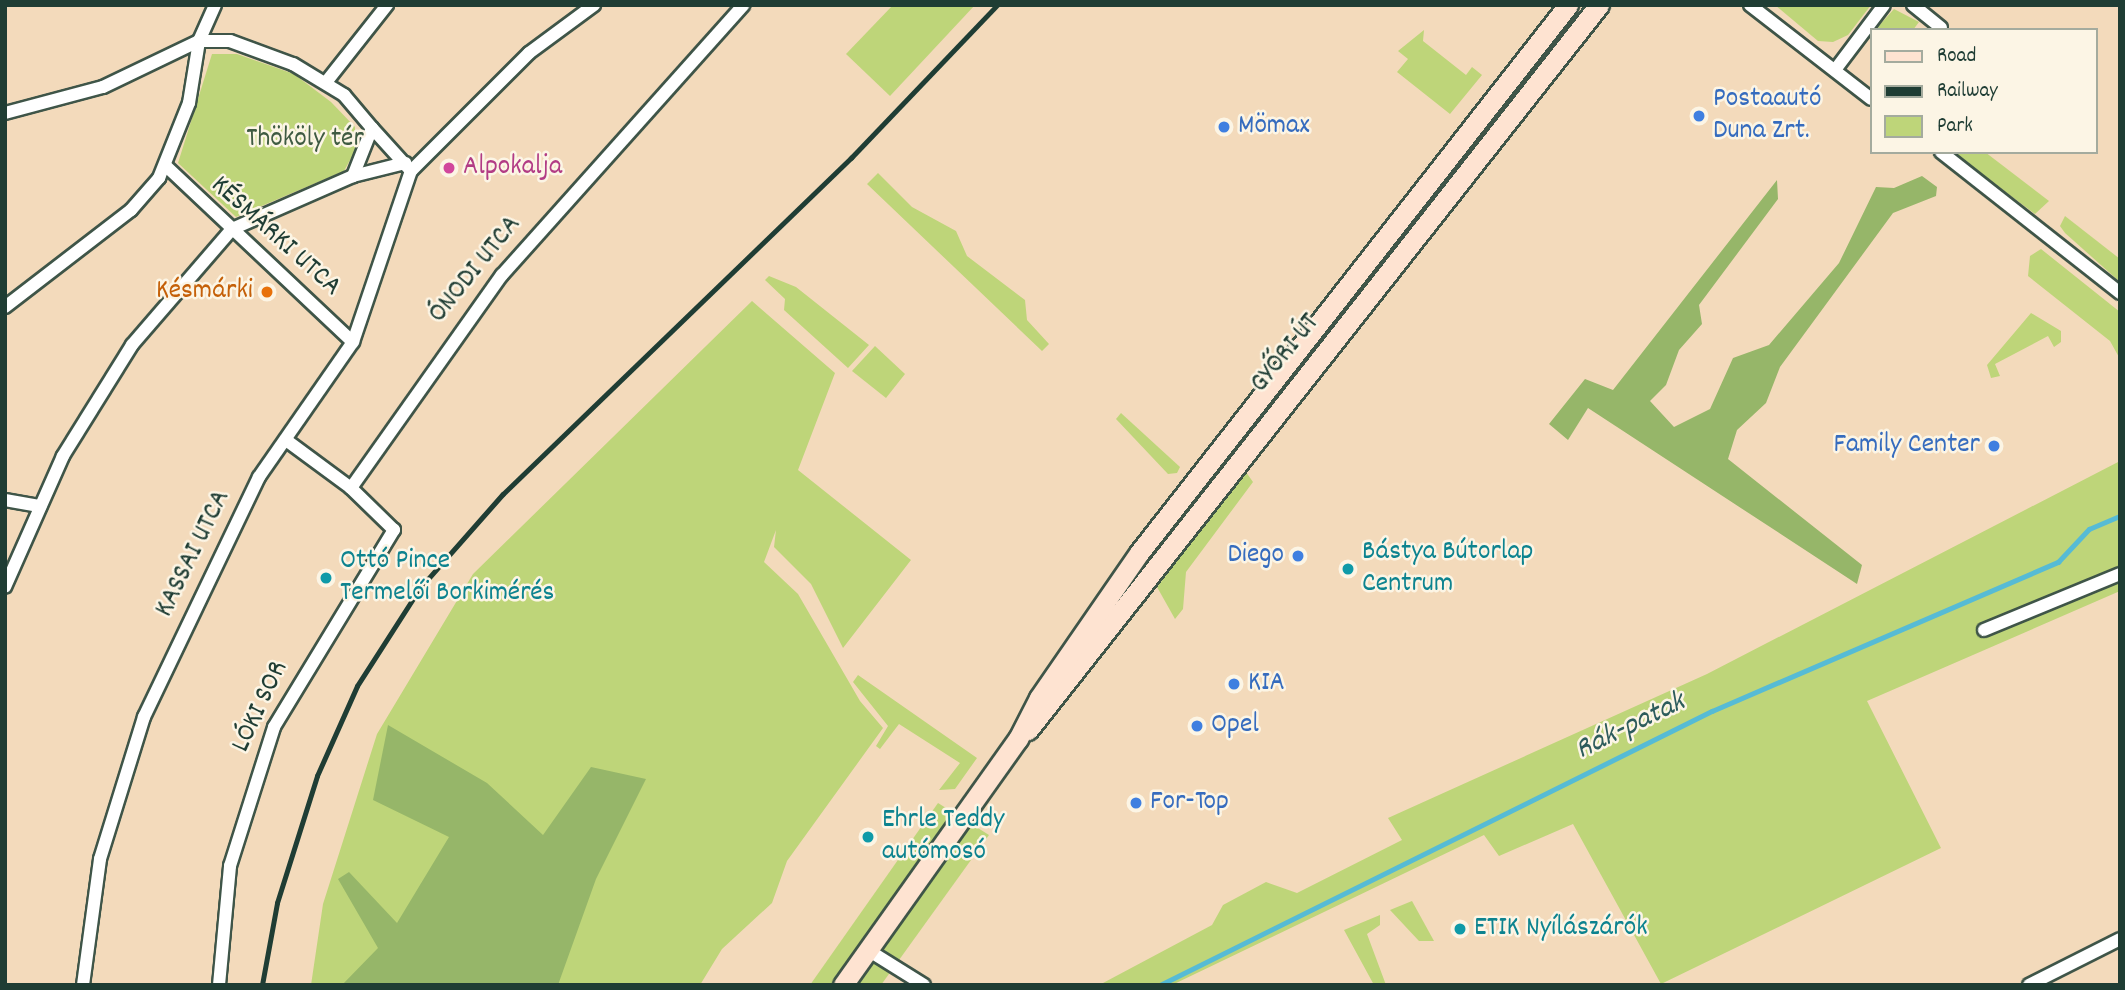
<!DOCTYPE html>
<meta charset="utf-8">
<style>
body{margin:0}
#map{position:relative;width:2125px;height:990px;overflow:hidden;background:#f3dabb;font-family:Dekko,sans-serif}
div>[style]{position:absolute}
.green>*{inset:0;background:#bed579}
.forest>*{inset:0;background:#96b669}
.stream>*{height:4.5px;margin:-2.25px;padding:0 2.25px;transform-origin:2.25px;border-radius:2.25px;background:#56bbd5}
.roads{filter:drop-shadow(2px 0 #3f5548) drop-shadow(-2px 0 #3f5548) drop-shadow(0 2px #3f5548) drop-shadow(0 -2px #3f5548)}
.minor>*{height:12px;margin:-6px;padding:0 6px;transform-origin:6px;border-radius:6px;background:#fff}
.secondary>*{height:19px;margin:-9.5px;padding:0 9.5px;transform-origin:9.5px;border-radius:9.5px;background:#fee3d1}
.rail>*{height:4.5px;margin:-2.25px;padding:0 2.25px;transform-origin:2.25px;border-radius:2.25px;background:#1f3d34}
.dots>*{width:19px;height:19px;translate:-50% -50%;box-sizing:border-box;border:4px solid #fcf5e5;border-radius:50%}
span{translate:-50% -50%;white-space:nowrap;text-align:center;line-height:1.15;-webkit-text-stroke:5px #fcf5e5;paint-order:stroke}
.shop-label{font-size:28px;color:#366cbe}
.left{translate:0 -50%;text-align:left}
.right{translate:-100% -50%;text-align:right}
.park-label{font-size:28px;color:#3f5b42}
.hotel-label{font-size:28px;color:#b23c85}
.street-label{font-size:28px;color:#1f3d34}
.food-label{font-size:28px;color:#c56008}
.culture-label{font-size:28px;color:#0d838f}
.water-label{font-size:30px;color:#2d5c5c;font-style:italic}
.frame{position:absolute;inset:0;border:7px solid #1f3d34;pointer-events:none}
.legend{position:absolute;left:1870px;top:28px;width:228px;height:126px;box-sizing:border-box;background:#fcf5e5;border:2px solid #a4ab9e;margin:0;padding:9px 12px;list-style:none;font-size:21px;color:#1f3d34}
.legend li{display:flex;align-items:center;gap:14px;height:35px}
.legend b{width:35px;border:2px solid #a4ab9e}
</style>
<div id="map">
<div class="green">
<i style="clip-path:polygon(893px 5px,975px 5px,890px 96px,846px 54px)"></i>
<i style="clip-path:polygon(1775px 5px,1871px 5px,1848px 35px,1833px 42px,1818px 41px)"></i>
<i style="clip-path:polygon(1894px 9px,1919px 22px,1913px 30px,1875px 30px)"></i>
<i style="clip-path:polygon(1424px 30px,1423px 41px,1466px 75px,1472px 67px,1482px 75px,1450px 114px,1397px 72px,1408px 59px,1398px 51px)"></i>
<i style="clip-path:polygon(212px 54px,237px 54px,294px 74px,331px 102px,355px 127px,355px 151px,344px 171px,236px 217px,178px 163px)"></i>
<i style="clip-path:polygon(1952px 152px,1985px 152px,2049px 201px,2035px 214px)"></i>
<i style="clip-path:polygon(878px 173px,912px 207px,956px 231px,967px 256px,1025px 300px,1027px 320px,1049px 344px,1042px 351px,867px 184px)"></i>
<i style="clip-path:polygon(2065px 216px,2120px 259px,2120px 282px,2065px 233px,2060px 226px)"></i>
<i style="clip-path:polygon(2041px 249px,2120px 312px,2120px 359px,2110px 341px,2028px 276px,2030px 256px)"></i>
<i style="clip-path:polygon(769px 276px,796px 287px,869px 345px,848px 368px,784px 310px,785px 299px,765px 280px)"></i>
<i style="clip-path:polygon(752px 301px,835px 373px,798px 470px,911px 560px,843px 648px,811px 584px,774px 547px,776px 530px,764px 562px,798px 594px,860px 701px,883px 728px,787px 861px,772px 903px,722px 949px,700px 985px,311px 985px,323px 904px,377px 734px,473px 574px)"></i>
<i style="clip-path:polygon(2031px 313px,2061px 331px,2061px 342px,2054px 347px,2048px 336px,1995px 364px,2000px 376px,1991px 378px,1987px 365px)"></i>
<i style="clip-path:polygon(875px 346px,905px 374px,886px 398px,852px 371px)"></i>
<i style="clip-path:polygon(1121px 413px,1180px 467px,1177px 473px,1168px 474px,1116px 419px)"></i>
<i style="clip-path:polygon(2120px 461px,2120px 591px,1867px 701px,1941px 848px,1661px 984px,1573px 824px,1499px 856px,1484px 835px,1172px 985px,1083px 985px,1103px 983px,1212px 925px,1223px 905px,1266px 882px,1297px 893px,1402px 840px,1388px 818px,1707px 674px)"></i>
<i style="clip-path:polygon(1246px 472px,1253px 482px,1186px 572px,1183px 609px,1175px 619px,1157px 587px)"></i>
<i style="clip-path:polygon(858px 675px,977px 758px,955px 789px,939px 790px,960px 763px,899px 724px,880px 749px,876px 746px,888px 726px,853px 682px)"></i>
<i style="clip-path:polygon(938px 803px,989px 835px,881px 985px,810px 985px)"></i>
<i style="clip-path:polygon(1412px 901px,1434px 941px,1419px 941px,1390px 910px)"></i>
<i style="clip-path:polygon(1380px 915px,1380px 925px,1367px 934px,1386px 985px,1374px 985px,1344px 930px)"></i>
</div>
<div class="forest">
<i style="clip-path:polygon(1922px 176px,1937px 187px,1936px 196px,1893px 213px,1780px 367px,1766px 403px,1737px 430px,1728px 459px,1862px 565px,1857px 584px,1588px 408px,1568px 440px,1549px 424px,1585px 379px,1613px 390px,1777px 180px,1778px 199px,1699px 305px,1702px 324px,1679px 350px,1666px 385px,1650px 401px,1674px 427px,1710px 409px,1733px 358px,1769px 345px,1839px 263px,1876px 187px,1894px 188px)"></i>
<i style="clip-path:polygon(388px 725px,487px 783px,543px 835px,591px 767px,646px 779px,596px 879px,558px 985px,342px 985px,378px 948px,338px 879px,349px 872px,397px 923px,449px 837px,373px 800px)"></i>
</div>
<div class="stream">
<i style="left:1160px;top:985px;width:616px;rotate:-26.4deg"></i>
<i style="left:1712px;top:711px;width:377px;rotate:-23.3deg"></i>
<i style="left:2058px;top:562px;width:45px;rotate:-46.8deg"></i>
<i style="left:2089px;top:529px;width:34px;rotate:-23deg"></i>
</div>
<div class="roads">
<div class="minor">
<i style="left:1750px;top:5px;width:153px;rotate:37.8deg"></i>
<i style="left:1913px;top:5px;width:36px;rotate:39deg"></i>
<i style="left:1835px;top:70px;width:81px;rotate:-53deg"></i>
<i style="left:327px;top:81px;width:97px;rotate:-51.7deg"></i>
<i style="left:5px;top:113px;width:101px;rotate:-14.9deg"></i>
<i style="left:103px;top:87px;width:106px;rotate:-25.6deg"></i>
<i style="left:199px;top:41px;width:39px;rotate:-66deg"></i>
<i style="left:372px;top:128px;width:58px;rotate:47.8deg"></i>
<i style="left:1941px;top:152px;width:228px;rotate:38.2deg"></i>
<i style="left:167px;top:167px;width:255px;rotate:43.3deg"></i>
<i style="left:411px;top:171px;width:167px;rotate:-45deg"></i>
<i style="left:529px;top:53px;width:81px;rotate:-36.4deg"></i>
<i style="left:353px;top:176px;width:54px;rotate:-14deg"></i>
<i style="left:5px;top:307px;width:159px;rotate:-37.6deg"></i>
<i style="left:131px;top:210px;width:43px;rotate:-48.8deg"></i>
<i style="left:159px;top:178px;width:81px;rotate:-68.2deg"></i>
<i style="left:189px;top:103px;width:63px;rotate:-80.8deg"></i>
<i style="left:199px;top:41px;width:31px"></i>
<i style="left:230px;top:41px;width:67px;rotate:20.1deg"></i>
<i style="left:293px;top:64px;width:60px;rotate:31.3deg"></i>
<i style="left:344px;top:95px;width:43px;rotate:49.7deg"></i>
<i style="left:372px;top:128px;width:52px;rotate:111.6deg"></i>
<i style="left:353px;top:176px;width:132px;rotate:156.3deg"></i>
<i style="left:232px;top:229px;width:153px;rotate:130.8deg"></i>
<i style="left:132px;top:345px;width:131px;rotate:121.9deg"></i>
<i style="left:63px;top:456px;width:143px;rotate:113.9deg"></i>
<i style="left:351px;top:488px;width:261px;rotate:-54.7deg"></i>
<i style="left:502px;top:275px;width:362px;rotate:-48.2deg"></i>
<i style="left:5px;top:500px;width:36px;rotate:10deg"></i>
<i style="left:1984px;top:630px;width:147px;rotate:-22.4deg"></i>
<i style="left:868px;top:950px;width:66px;rotate:32deg"></i>
<i style="left:83px;top:985px;width:127px;rotate:-82.3deg"></i>
<i style="left:100px;top:859px;width:149px;rotate:-72.8deg"></i>
<i style="left:144px;top:717px;width:266px;rotate:-64.4deg"></i>
<i style="left:259px;top:477px;width:165px;rotate:-55.2deg"></i>
<i style="left:353px;top:342px;width:181px;rotate:-71.3deg"></i>
<i style="left:219px;top:985px;width:120px;rotate:-84.7deg"></i>
<i style="left:230px;top:866px;width:146px;rotate:-72.4deg"></i>
<i style="left:274px;top:727px;width:231px;rotate:-58.7deg"></i>
<i style="left:394px;top:530px;width:60px;rotate:-135.7deg"></i>
<i style="left:351px;top:488px;width:81px;rotate:-143.6deg"></i>
<i style="left:2029px;top:985px;width:102px;rotate:-26.8deg"></i>
</div>
<div class="secondary">
<i style="left:1028px;top:730px;width:923px;rotate:-51.78deg"></i>
<i style="left:843px;top:985px;width:302px;rotate:-54.6deg"></i>
<i style="left:1018px;top:739px;width:46px;rotate:-62.9deg"></i>
<i style="left:1039px;top:698px;width:176px;rotate:-55.4deg"></i>
<i style="left:1139px;top:553px;width:696px;rotate:-51.94deg"></i>
</div>
</div>
<div class="rail">
<i style="left:262px;top:985px;width:83px;rotate:-79.6deg"></i>
<i style="left:277px;top:903px;width:133px;rotate:-72.5deg"></i>
<i style="left:317px;top:776px;width:98px;rotate:-66deg"></i>
<i style="left:357px;top:686px;width:117px;rotate:-57.3deg"></i>
<i style="left:420px;top:588px;width:125px;rotate:-48.6deg"></i>
<i style="left:503px;top:494px;width:484px;rotate:-44deg"></i>
<i style="left:851px;top:158px;width:211px;rotate:-46.3deg"></i>
</div>
<div class="dots">
<i style="left:1699px;top:116px;background:#3f7fe0"></i>
<i style="left:1224px;top:127px;background:#3f7fe0"></i>
<i style="left:449px;top:168px;background:#d1479c"></i>
<i style="left:267px;top:292px;background:#e8710a"></i>
<i style="left:1994px;top:446px;background:#3f7fe0"></i>
<i style="left:1298px;top:556px;background:#3f7fe0"></i>
<i style="left:1348px;top:569px;background:#0f9aa8"></i>
<i style="left:326px;top:578px;background:#0f9aa8"></i>
<i style="left:1234px;top:684px;background:#3f7fe0"></i>
<i style="left:1197px;top:726px;background:#3f7fe0"></i>
<i style="left:1136px;top:803px;background:#3f7fe0"></i>
<i style="left:868px;top:837px;background:#0f9aa8"></i>
<i style="left:1460px;top:929px;background:#0f9aa8"></i>
</div>
<div class="shop-label">
<span class="left" style="left:1713px;top:116px">Postaautó<br>Duna Zrt.</span>
<span class="left" style="left:1238px;top:127px">Mömax</span>
<span class="right" style="left:1980px;top:446px">Family Center</span>
<span class="right" style="left:1284px;top:556px">Diego</span>
<span class="left" style="left:1248px;top:684px">KIA</span>
<span class="left" style="left:1211px;top:726px">Opel</span>
<span class="left" style="left:1150px;top:803px">For-Top</span>
</div>
<div class="park-label">
<span style="left:305px;top:140px">Thököly tér</span>
</div>
<div class="hotel-label">
<span class="left" style="left:463px;top:168px">Alpokalja</span>
</div>
<div class="street-label">
<span style="left:275px;top:237px;rotate:42deg">KÉSMÁRKI UTCA</span>
<span style="left:476px;top:270px;rotate:-51deg">ÓNODI UTCA</span>
<span style="left:1286px;top:354px;rotate:-51deg">GYŐRI ÚT</span>
<span style="left:194px;top:554px;rotate:-64deg">KASSAI UTCA</span>
<span style="left:261px;top:707px;rotate:-65deg">LÓKI SOR</span>
</div>
<div class="food-label">
<span class="right" style="left:253px;top:292px">Késmárki</span>
</div>
<div class="culture-label">
<span class="left" style="left:1362px;top:569px">Bástya Bútorlap<br>Centrum</span>
<span class="left" style="left:340px;top:578px">Ottó Pince<br>Termelői Borkimérés</span>
<span class="left" style="left:882px;top:837px">Ehrle Teddy<br>autómosó</span>
<span class="left" style="left:1474px;top:929px">ETIK Nyílászárók</span>
</div>
<div class="water-label">
<span style="left:1631px;top:728px;rotate:-26deg">Rák-patak</span>
</div>
<div class="frame"></div>
<ul class="legend">
<li><b style="height:9px;background:#fee3d1"></b>Road</li>
<li><b style="height:9px;background:#1f3d34"></b>Railway</li>
<li><b style="height:19px;background:#bed579"></b>Park</li>
</ul>
</div>
